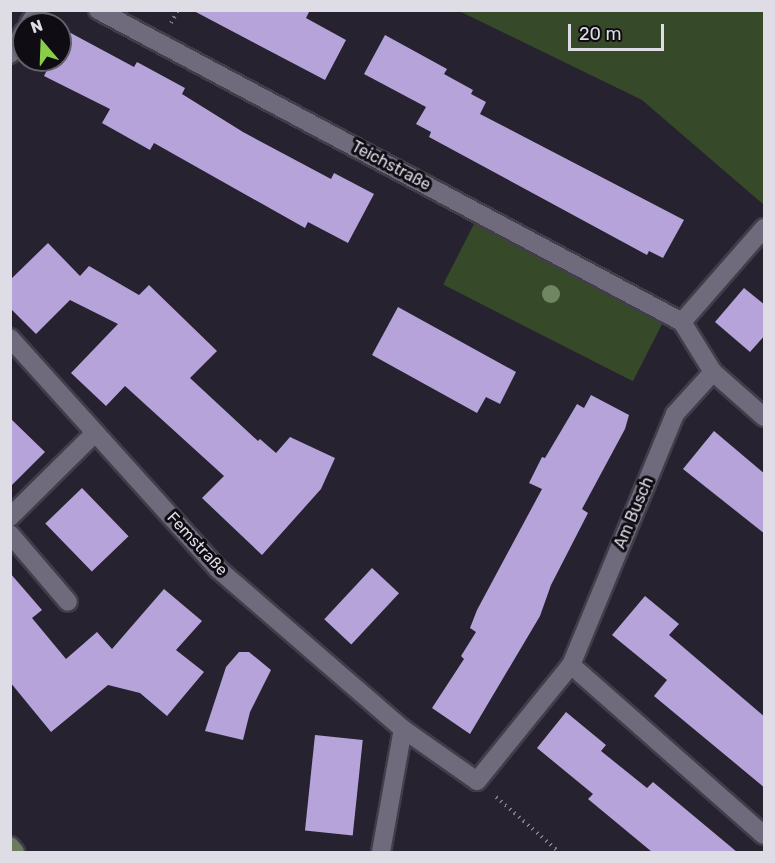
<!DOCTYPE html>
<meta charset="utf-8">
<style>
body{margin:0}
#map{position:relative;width:775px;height:863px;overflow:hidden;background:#262230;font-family:Rubik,sans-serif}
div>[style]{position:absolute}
.green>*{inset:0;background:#364928;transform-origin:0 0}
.building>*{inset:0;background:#b5a3da;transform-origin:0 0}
.path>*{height:4px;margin-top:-2px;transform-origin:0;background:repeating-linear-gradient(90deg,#807d88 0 1.5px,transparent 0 6px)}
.roads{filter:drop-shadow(2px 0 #413d49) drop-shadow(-2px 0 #413d49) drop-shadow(0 2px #413d49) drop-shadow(0 -2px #413d49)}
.lane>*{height:18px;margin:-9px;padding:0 9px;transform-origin:9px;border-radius:9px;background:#706b7c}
.street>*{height:18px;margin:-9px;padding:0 9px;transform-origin:9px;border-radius:9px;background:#706b7c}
.secondary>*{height:18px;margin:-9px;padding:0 9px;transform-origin:9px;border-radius:9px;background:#6c7b5d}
.trees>*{width:18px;height:18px;margin:-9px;border-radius:50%;background:#708663}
span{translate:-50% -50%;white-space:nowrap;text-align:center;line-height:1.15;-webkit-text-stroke:6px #0f0d13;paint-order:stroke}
.street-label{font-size:16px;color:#dedce5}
.frame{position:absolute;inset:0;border:12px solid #dedce5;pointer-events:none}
.north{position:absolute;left:12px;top:12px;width:60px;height:60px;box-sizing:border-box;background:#0f0d13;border:2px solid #626067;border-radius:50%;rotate:341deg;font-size:16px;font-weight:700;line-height:24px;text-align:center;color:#dedce5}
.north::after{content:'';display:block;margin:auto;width:21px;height:27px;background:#8ace47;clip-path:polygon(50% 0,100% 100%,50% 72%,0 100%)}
.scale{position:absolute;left:568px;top:24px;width:96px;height:27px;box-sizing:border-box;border:3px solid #dedce5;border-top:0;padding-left:8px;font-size:18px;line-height:21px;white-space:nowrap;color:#dedce5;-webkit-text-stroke:4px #0f0d13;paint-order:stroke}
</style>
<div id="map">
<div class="green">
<i style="clip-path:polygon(459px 11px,764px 11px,764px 205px,642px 100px)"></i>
<i style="left:474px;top:224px;width:213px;height:68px;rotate:27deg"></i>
</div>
<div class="building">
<i style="clip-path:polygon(192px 10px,310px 10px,306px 18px,346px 40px,325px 80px)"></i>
<i style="clip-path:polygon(67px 31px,134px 67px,137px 62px,185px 88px,182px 94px,243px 132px,331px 179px,334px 173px,374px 194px,348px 243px,308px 222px,305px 228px,154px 143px,150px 150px,102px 123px,110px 109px,44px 76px,52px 60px,60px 60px,60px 45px)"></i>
<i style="clip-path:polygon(385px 35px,447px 69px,444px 74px,473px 90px,471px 94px,486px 102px,480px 114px,684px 220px,663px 258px,649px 251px,647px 255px,429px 137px,431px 132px,416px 124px,426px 107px,364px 74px)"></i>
<i style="clip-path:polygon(48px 243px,80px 276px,89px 266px,139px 295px,149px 285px,217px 351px,190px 378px,258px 441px,260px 439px,276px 453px,290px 437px,335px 458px,321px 489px,262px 555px,202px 498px,224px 476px,125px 386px,106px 406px,71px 373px,118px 324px,70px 300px,36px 334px,10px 308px,10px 280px)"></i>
<i style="clip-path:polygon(744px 288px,765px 305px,765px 335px,750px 352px,715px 322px)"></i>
<i style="clip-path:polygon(398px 307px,516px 372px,500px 404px,486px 397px,477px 413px,372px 355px)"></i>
<i style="clip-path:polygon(591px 395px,629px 415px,625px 429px,582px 509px,588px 513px,551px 585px,540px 616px,470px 734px,432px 708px,464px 659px,461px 656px,476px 632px,470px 628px,477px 610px,542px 489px,529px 483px,542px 457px,545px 458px,577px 404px,584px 408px)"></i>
<i style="clip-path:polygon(10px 418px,45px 452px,10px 487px)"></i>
<i style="clip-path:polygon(714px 431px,765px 474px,765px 534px,683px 469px)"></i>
<i style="left:82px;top:488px;width:67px;height:51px;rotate:46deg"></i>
<i style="left:372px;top:568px;width:37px;height:70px;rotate:43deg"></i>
<i style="clip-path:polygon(10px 573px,42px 610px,32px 618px,66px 659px,97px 632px,112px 649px,164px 589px,202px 621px,176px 650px,204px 672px,167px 716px,140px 693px,108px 685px,51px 732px,10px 682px)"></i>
<i style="clip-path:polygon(645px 596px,679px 624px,669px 635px,765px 717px,765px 788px,654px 696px,667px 680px,612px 635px)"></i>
<i style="clip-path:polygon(239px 652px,249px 652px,271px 670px,250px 712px,243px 740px,205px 731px,226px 667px)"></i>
<i style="clip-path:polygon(566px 712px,606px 745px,601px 751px,647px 788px,653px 782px,737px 852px,652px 852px,588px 799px,593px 794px,537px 748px)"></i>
<i style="left:315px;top:735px;width:48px;height:96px;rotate:6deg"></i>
</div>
<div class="path">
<i style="left:171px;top:23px;width:15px;rotate:-62deg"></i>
<i style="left:496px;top:797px;width:84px;rotate:41.1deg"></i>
</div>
<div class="roads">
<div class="lane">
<i style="left:10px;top:517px;width:120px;rotate:-44.7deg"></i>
<i style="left:10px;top:534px;width:89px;rotate:49.5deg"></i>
</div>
<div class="street">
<i style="left:98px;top:10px;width:662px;rotate:28.11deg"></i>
<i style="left:682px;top:322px;width:59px;rotate:58.2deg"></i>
<i style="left:713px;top:372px;width:68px;rotate:41.4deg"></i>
<i style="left:29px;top:24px;width:17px;rotate:-57deg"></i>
<i style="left:10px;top:54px;width:26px;rotate:-58deg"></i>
<i style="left:682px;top:322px;width:125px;rotate:-48.9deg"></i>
<i style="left:10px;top:338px;width:311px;rotate:48deg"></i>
<i style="left:218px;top:569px;width:245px;rotate:40.9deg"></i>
<i style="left:403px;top:729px;width:90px;rotate:35.1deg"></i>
<i style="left:477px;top:781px;width:149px;rotate:-51deg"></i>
<i style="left:713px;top:372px;width:57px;rotate:132.1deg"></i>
<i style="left:675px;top:414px;width:272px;rotate:112.5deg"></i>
<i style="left:571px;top:665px;width:257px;rotate:41.4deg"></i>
<i style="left:381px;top:852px;width:125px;rotate:-79.9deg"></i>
</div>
<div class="secondary">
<i style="left:10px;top:846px;width:8px;rotate:50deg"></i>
</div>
</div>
<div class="trees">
<i style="left:551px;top:294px"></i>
</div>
<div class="street-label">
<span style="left:391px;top:166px;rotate:28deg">Teichstraße</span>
<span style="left:634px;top:513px;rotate:-67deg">Am Busch</span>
<span style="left:197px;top:544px;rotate:47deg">Femstraße</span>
</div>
<div class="frame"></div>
<div class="north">N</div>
<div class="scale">20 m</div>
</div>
